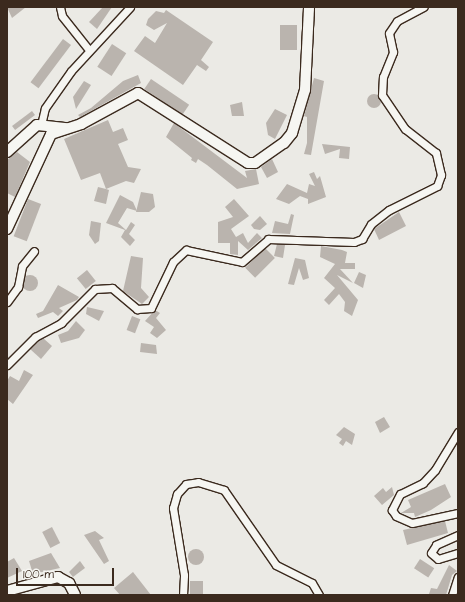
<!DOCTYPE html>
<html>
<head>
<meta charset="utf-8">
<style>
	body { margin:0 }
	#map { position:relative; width:465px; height:602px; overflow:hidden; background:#ebeae5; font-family:"Architects Daughter",sans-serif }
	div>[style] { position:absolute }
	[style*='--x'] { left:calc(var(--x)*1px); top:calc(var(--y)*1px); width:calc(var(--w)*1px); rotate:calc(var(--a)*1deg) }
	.building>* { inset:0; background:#bab4ae; transform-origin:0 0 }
	.round { border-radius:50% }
	.roads { filter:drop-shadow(1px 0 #3b2a1e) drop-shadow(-1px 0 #3b2a1e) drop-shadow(0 1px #3b2a1e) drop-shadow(0 -1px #3b2a1e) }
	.street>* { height:7px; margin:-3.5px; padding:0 3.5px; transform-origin:3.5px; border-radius:3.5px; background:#f6f6f2 }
	.secondary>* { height:10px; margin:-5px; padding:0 5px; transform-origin:5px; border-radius:5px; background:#f6f6f2 }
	span { translate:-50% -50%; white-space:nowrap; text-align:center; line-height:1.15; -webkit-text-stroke:4px #f6f6f2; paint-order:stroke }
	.frame { position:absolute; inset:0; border:8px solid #3b2a1e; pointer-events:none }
	.scale { position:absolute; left:16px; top:568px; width:98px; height:18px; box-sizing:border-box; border:2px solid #3b2a1e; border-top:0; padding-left:5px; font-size:12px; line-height:14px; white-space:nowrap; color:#3b2a1e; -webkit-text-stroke:3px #f6f6f2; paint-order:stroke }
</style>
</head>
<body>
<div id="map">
	<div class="building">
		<i style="clip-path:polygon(7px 7px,26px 7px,12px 18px)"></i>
		<i style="clip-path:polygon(103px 7px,112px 7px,97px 29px,89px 22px)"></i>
		<i style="clip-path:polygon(166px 10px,213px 42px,201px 60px,209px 67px,206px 71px,197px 65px,183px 85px,134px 51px,145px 36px,155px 43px,167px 23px,154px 30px,146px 25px,148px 19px,156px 11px,164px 13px)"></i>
		<i style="left:280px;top:25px;width:17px;height:25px"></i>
		<i style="left:63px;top:39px;width:10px;height:54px;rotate:37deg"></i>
		<i style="left:112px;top:44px;width:17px;height:27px;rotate:33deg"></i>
		<i style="clip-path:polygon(138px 75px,141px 83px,80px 117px,78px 115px,91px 108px,123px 81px)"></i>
		<i style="clip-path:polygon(314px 78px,324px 81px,311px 155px,304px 154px,307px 143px,307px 117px,304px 116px)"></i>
		<i style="left:151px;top:79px;width:46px;height:12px;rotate:34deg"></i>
		<i style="clip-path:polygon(84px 81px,91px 85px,76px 109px,73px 97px)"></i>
		<i class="round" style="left:367px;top:94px;width:14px;height:14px"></i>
		<i style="clip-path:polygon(242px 102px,244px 116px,232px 116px,230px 105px)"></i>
		<i style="clip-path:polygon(275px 109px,287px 115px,275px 139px,268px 135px,266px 123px)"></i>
		<i style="left:32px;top:111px;width:5px;height:25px;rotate:53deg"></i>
		<i style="clip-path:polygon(108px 120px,113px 132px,123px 128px,128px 140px,118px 144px,128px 167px,141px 169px,134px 183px,126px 181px,106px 189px,109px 190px,106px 204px,94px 201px,98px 187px,106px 189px,100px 173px,81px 180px,64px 139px)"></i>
		<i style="clip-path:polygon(174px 123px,247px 178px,245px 171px,256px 169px,259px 184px,237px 189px,207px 165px,198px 159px,196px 163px,191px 160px,192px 158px,166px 137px)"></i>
		<i style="clip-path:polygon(322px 144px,350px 147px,349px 159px,339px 158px,340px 149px,325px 154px)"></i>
		<i style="clip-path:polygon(17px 152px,30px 162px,15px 197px,7px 193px,7px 160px)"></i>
		<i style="clip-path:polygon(272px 159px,278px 172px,267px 178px,261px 167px)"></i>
		<i style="clip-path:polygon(314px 172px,317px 179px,320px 176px,326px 197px,308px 204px,308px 199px,300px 196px,289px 204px,276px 199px,287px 184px,307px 193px,309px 184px,315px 186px,309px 174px)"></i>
		<i style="clip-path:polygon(141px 192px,153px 194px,155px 207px,149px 212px,136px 212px)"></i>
		<i style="clip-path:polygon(120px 195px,133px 202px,137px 211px,127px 208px,118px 223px,126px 230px,131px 222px,135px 225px,129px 234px,135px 240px,130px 246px,121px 237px,125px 230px,106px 223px)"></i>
		<i style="left:28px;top:199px;width:14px;height:40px;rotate:21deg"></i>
		<i style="clip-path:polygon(234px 199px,249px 216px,231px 229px,236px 237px,243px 233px,248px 243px,257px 233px,262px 238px,248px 250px,238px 241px,238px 255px,230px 254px,230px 243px,218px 243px,218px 222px,233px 217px,225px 207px)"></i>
		<i style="clip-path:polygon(399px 212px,406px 226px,379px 240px,374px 229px)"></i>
		<i style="clip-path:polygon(291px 214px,294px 215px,290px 234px,272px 233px,275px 221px,288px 224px)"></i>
		<i style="clip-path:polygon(260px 216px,267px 224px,260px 230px,254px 229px,251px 225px)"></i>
		<i style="clip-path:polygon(91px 221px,101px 223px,99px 241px,95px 244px,89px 235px)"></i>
		<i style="clip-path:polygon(277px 244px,285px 245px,283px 258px,274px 256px)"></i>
		<i style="clip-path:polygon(321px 246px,342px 250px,347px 252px,345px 263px,355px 263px,355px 269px,340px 269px,353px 283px,337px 275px,358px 300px,352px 316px,344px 311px,345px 302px,339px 294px,329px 305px,324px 300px,335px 288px,324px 278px,335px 264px,320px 257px)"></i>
		<i style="left:265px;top:248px;width:14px;height:28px;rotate:45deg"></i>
		<i style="clip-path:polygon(131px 256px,143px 258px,141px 288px,149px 297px,142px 304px,123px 291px)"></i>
		<i style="clip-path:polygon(295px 258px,305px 260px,309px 278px,303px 280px,299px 268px,294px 285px,288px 284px)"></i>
		<i style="left:87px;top:270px;width:14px;height:13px;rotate:51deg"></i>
		<i style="clip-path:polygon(359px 272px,366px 275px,363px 288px,354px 283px)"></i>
		<i class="round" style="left:22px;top:275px;width:16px;height:16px"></i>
		<i style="clip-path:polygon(58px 285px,79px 297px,77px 300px,59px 308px,63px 311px,58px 316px,53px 312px,38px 318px,36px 314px,43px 311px)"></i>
		<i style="clip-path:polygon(87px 307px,104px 311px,99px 321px,86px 314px)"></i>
		<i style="clip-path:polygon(155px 310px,160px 313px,156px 318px,166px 330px,157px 338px,150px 333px,154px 327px,145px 321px)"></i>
		<i style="left:132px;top:316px;width:9px;height:15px;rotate:21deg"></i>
		<i style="clip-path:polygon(76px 321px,85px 330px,79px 338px,61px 343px,58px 335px,68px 331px)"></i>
		<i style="clip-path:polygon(43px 338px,52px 346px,41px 359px,30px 349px)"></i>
		<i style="clip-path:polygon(141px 343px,156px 345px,157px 354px,140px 352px)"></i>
		<i style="clip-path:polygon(24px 370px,33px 375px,13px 404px,7px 399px,7px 381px,10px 376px,19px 381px)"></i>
		<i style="clip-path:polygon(384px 417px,390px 427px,380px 433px,375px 422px)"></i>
		<i style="clip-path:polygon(344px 427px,355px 434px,352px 445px,346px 441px,343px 446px,339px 443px,342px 439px,336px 435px)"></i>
		<i style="clip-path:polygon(445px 484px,451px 497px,431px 510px,415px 517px,414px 513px,401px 513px,411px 507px,408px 500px)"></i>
		<i style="clip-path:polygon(392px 487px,394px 495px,382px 505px,374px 496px,383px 488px,386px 492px)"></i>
		<i style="clip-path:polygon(445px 521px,448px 533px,407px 545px,403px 530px)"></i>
		<i style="left:52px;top:527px;width:18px;height:11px;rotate:63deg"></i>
		<i style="clip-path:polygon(95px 531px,104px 538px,99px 540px,109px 561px,104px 564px,84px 535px)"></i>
		<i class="round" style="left:188px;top:549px;width:16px;height:16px"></i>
		<i style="clip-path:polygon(51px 553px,60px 568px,33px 574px,29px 561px)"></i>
		<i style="clip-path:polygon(14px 558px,22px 571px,7px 578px,7px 562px)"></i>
		<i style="left:420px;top:559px;width:17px;height:11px;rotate:33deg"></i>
		<i style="clip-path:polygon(80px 561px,85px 568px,73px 577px,69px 572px)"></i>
		<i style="clip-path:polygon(449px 565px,457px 571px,452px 575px,446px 595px,429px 594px,431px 588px,437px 589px)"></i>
		<i style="clip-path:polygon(133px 572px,151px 595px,120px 595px,114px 588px)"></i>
		<i style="left:190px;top:581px;width:13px;height:14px"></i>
	</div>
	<div class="roads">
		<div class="street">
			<i style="--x:60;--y:7;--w:9;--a:77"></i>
			<i style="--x:62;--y:16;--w:43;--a:51.5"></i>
			<i style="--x:41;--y:125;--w:17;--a:-77"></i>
			<i style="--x:45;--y:108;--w:45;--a:-54.9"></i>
			<i style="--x:71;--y:71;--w:87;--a:-47.3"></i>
			<i style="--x:7;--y:302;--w:19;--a:-54"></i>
			<i style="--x:18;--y:287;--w:21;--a:-79"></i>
			<i style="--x:22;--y:266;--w:19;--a:-51"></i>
			<i style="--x:7;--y:365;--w:40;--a:-45"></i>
			<i style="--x:35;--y:337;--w:30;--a:-28"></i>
			<i style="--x:61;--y:323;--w:48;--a:-45"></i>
			<i style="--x:95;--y:289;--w:17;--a:-3"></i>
			<i style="--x:112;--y:288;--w:33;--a:40"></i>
			<i style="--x:137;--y:309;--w:14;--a:-4"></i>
			<i style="--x:151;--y:308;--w:51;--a:-64.4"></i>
			<i style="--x:173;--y:262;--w:18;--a:-43"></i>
			<i style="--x:186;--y:250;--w:57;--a:12.1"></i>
			<i style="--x:242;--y:262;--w:35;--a:-41"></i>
			<i style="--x:268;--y:239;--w:86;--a:2"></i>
			<i style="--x:354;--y:242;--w:9;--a:-21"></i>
			<i style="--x:362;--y:239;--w:17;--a:-59"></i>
			<i style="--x:371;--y:224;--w:23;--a:-38"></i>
			<i style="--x:389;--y:210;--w:54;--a:-26.6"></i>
			<i style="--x:437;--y:186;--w:12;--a:-70"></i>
			<i style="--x:441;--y:175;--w:23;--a:-103"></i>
			<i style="--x:436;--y:153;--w:39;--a:-142"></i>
			<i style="--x:405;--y:129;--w:41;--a:-124.1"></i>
			<i style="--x:382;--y:95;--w:18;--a:-87"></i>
			<i style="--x:383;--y:77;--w:27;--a:-68"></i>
			<i style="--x:393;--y:52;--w:19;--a:-102"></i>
			<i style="--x:389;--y:33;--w:14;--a:-56"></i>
			<i style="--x:397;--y:21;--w:30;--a:-28"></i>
			<i style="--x:458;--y:432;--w:44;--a:121.2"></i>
			<i style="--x:435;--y:470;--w:18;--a:133"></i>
			<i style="--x:423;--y:483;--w:25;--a:154"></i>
			<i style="--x:400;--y:494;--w:18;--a:117"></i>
			<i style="--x:392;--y:510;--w:7;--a:56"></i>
			<i style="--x:396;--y:516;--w:17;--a:24"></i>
			<i style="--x:412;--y:523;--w:47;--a:-12.3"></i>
			<i style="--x:458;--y:535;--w:24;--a:156"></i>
			<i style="--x:436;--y:545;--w:9;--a:122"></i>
			<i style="--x:431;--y:553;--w:9;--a:41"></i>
			<i style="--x:438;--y:559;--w:21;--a:-17"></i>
			<i style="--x:183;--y:595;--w:20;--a:-87"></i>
			<i style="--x:184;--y:575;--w:68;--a:-99.3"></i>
			<i style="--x:173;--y:508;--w:15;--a:-74"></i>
			<i style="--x:177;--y:494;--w:13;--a:-48"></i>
			<i style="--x:186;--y:484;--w:12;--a:-9"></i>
			<i style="--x:198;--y:482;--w:27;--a:17"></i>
			<i style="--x:224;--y:490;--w:91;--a:55.3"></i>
			<i style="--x:276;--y:565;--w:40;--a:26.6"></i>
			<i style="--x:312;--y:583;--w:14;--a:60"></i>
			<i style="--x:452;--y:595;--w:19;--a:-72"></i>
		</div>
		<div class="secondary">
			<i style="--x:7;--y:152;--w:40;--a:-42"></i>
			<i style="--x:37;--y:125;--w:30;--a:6"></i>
			<i style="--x:7;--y:229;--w:105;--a:-65.1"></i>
			<i style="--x:51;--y:134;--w:32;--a:-18"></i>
			<i style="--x:81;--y:124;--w:65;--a:-28.5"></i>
			<i style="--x:138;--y:93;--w:130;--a:32.5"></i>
			<i style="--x:248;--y:163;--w:7;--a:0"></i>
			<i style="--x:255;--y:163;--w:35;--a:-35"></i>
			<i style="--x:284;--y:143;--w:13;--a:-51"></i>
			<i style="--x:292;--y:133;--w:45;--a:-73.2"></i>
			<i style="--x:305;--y:90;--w:83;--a:-87.2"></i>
			<i style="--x:7;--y:591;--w:53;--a:-15.4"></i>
			<i style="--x:58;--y:577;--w:13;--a:29"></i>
			<i style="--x:69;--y:583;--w:13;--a:63"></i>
		</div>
	</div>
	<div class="frame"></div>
	<div class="scale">100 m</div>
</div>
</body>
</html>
